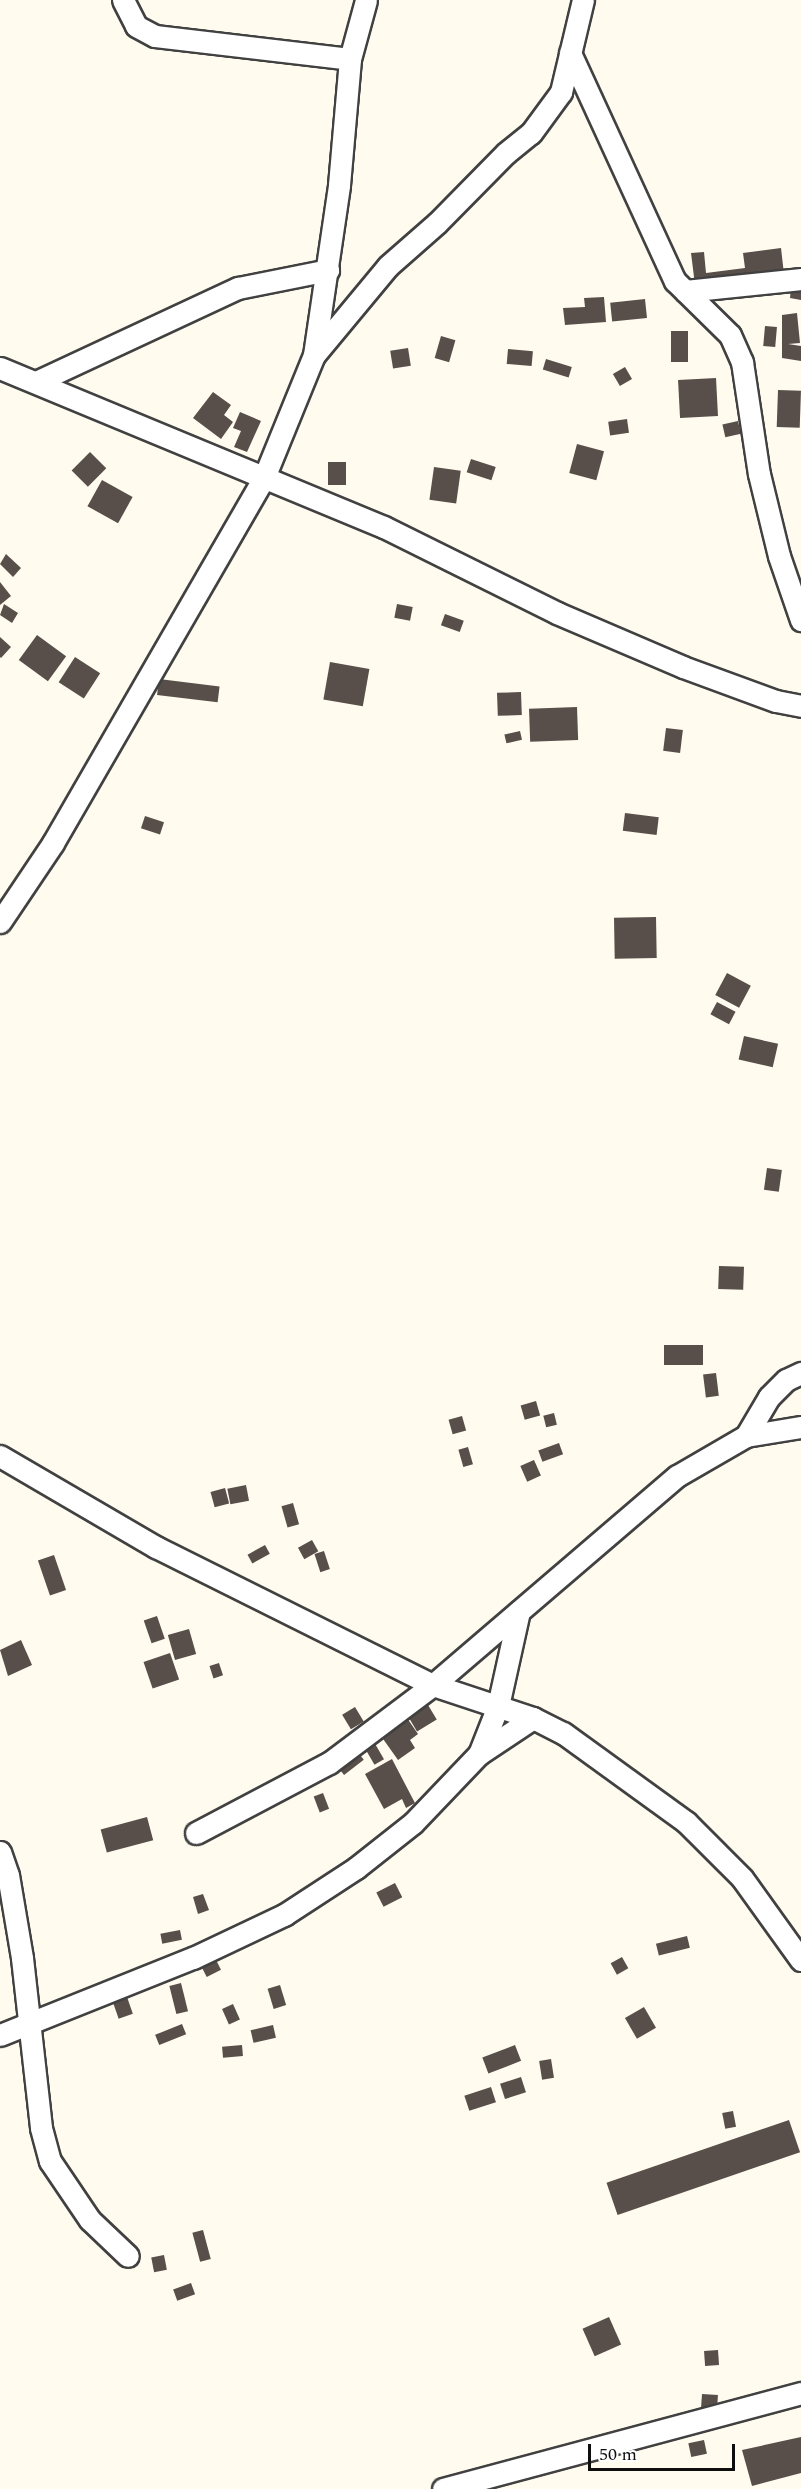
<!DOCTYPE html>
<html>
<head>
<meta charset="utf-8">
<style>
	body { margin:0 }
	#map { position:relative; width:801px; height:2489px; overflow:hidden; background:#fffbef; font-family:Spectral,serif }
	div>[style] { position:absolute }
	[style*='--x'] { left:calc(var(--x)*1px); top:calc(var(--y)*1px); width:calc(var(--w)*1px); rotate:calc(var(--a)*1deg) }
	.building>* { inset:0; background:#584e4a; transform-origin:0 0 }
	.roads { filter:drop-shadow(2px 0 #414141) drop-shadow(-2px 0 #414141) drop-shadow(0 2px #414141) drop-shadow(0 -2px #414141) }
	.street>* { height:21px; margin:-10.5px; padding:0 10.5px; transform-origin:10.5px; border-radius:10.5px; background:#fff }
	span { translate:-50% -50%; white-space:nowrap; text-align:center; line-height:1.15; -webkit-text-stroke:6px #fff; paint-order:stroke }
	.scale { position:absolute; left:588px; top:2444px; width:147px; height:27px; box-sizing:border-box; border:3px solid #0e0e0e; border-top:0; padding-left:8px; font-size:18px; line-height:21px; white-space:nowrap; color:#0e0e0e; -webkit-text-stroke:4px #fff; paint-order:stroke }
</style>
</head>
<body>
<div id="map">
	<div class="building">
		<i style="clip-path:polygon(781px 248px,784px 274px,695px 285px,691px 253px,704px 252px,706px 273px,745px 268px,743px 253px)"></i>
		<i style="clip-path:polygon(791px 288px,801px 289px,801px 300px,790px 298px)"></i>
		<i style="clip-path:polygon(604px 297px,606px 322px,565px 325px,563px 308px,585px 307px,584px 298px)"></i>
		<i style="left:645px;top:299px;width:19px;height:35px;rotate:84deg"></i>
		<i style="clip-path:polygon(797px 313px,800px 343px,788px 344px,801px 346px,801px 361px,782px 358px,782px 315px)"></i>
		<i style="left:765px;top:326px;width:12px;height:20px;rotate:5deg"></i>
		<i style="left:671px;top:331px;width:17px;height:31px"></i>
		<i style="left:441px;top:336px;width:15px;height:23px;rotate:16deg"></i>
		<i style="left:408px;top:348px;width:18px;height:18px;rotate:81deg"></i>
		<i style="left:508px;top:349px;width:25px;height:15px;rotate:5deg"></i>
		<i style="left:546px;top:359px;width:27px;height:11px;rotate:17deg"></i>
		<i style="left:625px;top:367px;width:14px;height:14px;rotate:60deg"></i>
		<i style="left:716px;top:378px;width:38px;height:38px;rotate:87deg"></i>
		<i style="left:778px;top:390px;width:23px;height:37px;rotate:2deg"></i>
		<i style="clip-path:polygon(213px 392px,231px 405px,224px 415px,233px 422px,221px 439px,193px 418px)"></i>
		<i style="clip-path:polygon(240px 412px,261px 421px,247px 452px,234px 447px,241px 431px,233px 428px)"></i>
		<i style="left:627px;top:419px;width:14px;height:19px;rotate:82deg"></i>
		<i style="left:738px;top:421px;width:13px;height:16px;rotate:77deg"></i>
		<i style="left:577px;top:444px;width:28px;height:30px;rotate:15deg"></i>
		<i style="left:90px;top:452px;width:23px;height:26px;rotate:45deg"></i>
		<i style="left:471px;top:459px;width:26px;height:14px;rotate:18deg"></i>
		<i style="left:328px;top:462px;width:18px;height:23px"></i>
		<i style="left:434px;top:467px;width:27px;height:33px;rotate:8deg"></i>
		<i style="left:102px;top:480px;width:35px;height:30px;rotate:29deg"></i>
		<i style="clip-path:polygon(6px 554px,21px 568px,13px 577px,0 564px)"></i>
		<i style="clip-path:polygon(0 582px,11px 596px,0 605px)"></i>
		<i style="clip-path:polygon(4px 604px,18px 613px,12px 623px,0 615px)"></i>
		<i style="left:397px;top:604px;width:16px;height:14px;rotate:11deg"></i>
		<i style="left:445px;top:614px;width:20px;height:12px;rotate:20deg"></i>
		<i style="left:37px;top:635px;width:36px;height:31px;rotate:36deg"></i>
		<i style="clip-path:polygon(0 637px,11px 647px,1px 658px,0 657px)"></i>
		<i style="left:75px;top:657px;width:30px;height:30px;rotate:33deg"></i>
		<i style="left:330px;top:662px;width:40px;height:38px;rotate:10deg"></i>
		<i style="left:159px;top:679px;width:61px;height:16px;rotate:7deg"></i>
		<i style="left:521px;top:692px;width:23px;height:24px;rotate:88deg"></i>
		<i style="left:577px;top:707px;width:33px;height:48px;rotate:88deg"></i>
		<i style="left:666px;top:728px;width:17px;height:23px;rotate:7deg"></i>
		<i style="left:520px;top:731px;width:9px;height:16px;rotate:77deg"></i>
		<i style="left:625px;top:813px;width:34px;height:18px;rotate:7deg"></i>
		<i style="left:145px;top:816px;width:20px;height:13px;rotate:18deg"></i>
		<i style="left:656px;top:917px;width:41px;height:42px;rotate:89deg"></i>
		<i style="left:727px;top:973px;width:27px;height:25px;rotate:28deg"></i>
		<i style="left:717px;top:1002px;width:21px;height:14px;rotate:28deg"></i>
		<i style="left:744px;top:1036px;width:35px;height:24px;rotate:13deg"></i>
		<i style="left:767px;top:1168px;width:15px;height:22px;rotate:8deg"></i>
		<i style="left:719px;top:1266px;width:25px;height:23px;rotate:2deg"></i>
		<i style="left:664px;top:1345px;width:39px;height:20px"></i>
		<i style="left:716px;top:1373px;width:23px;height:13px;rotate:83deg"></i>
		<i style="left:536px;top:1401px;width:15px;height:16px;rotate:74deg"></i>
		<i style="left:554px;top:1413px;width:12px;height:11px;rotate:76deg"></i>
		<i style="left:462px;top:1416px;width:15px;height:14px;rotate:74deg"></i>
		<i style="left:559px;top:1443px;width:12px;height:22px;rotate:70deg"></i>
		<i style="left:468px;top:1447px;width:18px;height:10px;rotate:74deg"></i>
		<i style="left:534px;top:1460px;width:17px;height:15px;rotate:66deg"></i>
		<i style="left:246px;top:1485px;width:16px;height:19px;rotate:79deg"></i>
		<i style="left:225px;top:1488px;width:16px;height:15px;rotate:75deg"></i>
		<i style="left:293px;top:1503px;width:22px;height:12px;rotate:74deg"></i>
		<i style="left:312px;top:1540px;width:13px;height:16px;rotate:61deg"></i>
		<i style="left:265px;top:1545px;width:10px;height:20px;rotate:61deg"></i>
		<i style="left:324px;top:1551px;width:19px;height:10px;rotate:72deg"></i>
		<i style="left:54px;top:1555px;width:37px;height:17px;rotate:71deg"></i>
		<i style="left:157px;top:1616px;width:24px;height:14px;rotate:71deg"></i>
		<i style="left:189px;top:1629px;width:26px;height:22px;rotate:74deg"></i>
		<i style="clip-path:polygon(21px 1640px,32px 1665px,8px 1676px,0 1650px)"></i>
		<i style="left:170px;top:1653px;width:28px;height:28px;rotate:71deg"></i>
		<i style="left:219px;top:1663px;width:13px;height:10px;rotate:72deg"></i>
		<i style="left:428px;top:1705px;width:17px;height:23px;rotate:59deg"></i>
		<i style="left:355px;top:1707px;width:17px;height:15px;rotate:59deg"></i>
		<i style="clip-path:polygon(407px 1718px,418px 1734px,410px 1740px,415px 1748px,398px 1760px,381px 1736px)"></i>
		<i style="left:374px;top:1742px;width:20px;height:11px;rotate:60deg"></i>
		<i style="left:357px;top:1751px;width:11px;height:25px;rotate:52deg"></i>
		<i style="clip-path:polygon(392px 1759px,415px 1803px,406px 1808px,402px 1799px,384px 1809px,365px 1774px)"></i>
		<i style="left:323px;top:1793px;width:17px;height:10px;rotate:69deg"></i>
		<i style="left:147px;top:1817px;width:24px;height:48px;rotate:75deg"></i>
		<i style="left:395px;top:1883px;width:16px;height:21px;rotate:63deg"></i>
		<i style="clip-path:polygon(203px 1894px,209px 1910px,198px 1914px,193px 1897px)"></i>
		<i style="left:180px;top:1930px;width:10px;height:20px;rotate:79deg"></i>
		<i style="left:687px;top:1936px;width:12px;height:32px;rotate:76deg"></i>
		<i style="left:622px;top:1957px;width:13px;height:13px;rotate:61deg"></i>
		<i style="left:216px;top:1960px;width:11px;height:16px;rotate:63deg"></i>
		<i style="left:181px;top:1983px;width:29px;height:12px;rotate:76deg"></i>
		<i style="left:280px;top:1985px;width:21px;height:13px;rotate:73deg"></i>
		<i style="left:126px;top:1994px;width:21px;height:15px;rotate:71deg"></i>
		<i style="left:233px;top:2004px;width:17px;height:12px;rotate:66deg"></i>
		<i style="left:644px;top:2007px;width:24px;height:22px;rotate:60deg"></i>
		<i style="left:182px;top:2024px;width:11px;height:29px;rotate:68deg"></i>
		<i style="left:273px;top:2025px;width:13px;height:23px;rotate:77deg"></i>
		<i style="left:242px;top:2045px;width:11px;height:20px;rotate:85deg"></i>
		<i style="left:515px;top:2045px;width:17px;height:35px;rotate:69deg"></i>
		<i style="left:551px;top:2059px;width:19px;height:12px;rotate:81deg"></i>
		<i style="left:521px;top:2077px;width:16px;height:22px;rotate:72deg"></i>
		<i style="left:491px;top:2087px;width:16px;height:28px;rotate:72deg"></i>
		<i style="left:733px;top:2111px;width:16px;height:11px;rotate:79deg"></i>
		<i style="left:789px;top:2120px;width:34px;height:193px;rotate:71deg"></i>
		<i style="left:203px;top:2230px;width:30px;height:11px;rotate:75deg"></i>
		<i style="left:164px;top:2255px;width:15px;height:13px;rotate:79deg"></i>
		<i style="left:191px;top:2283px;width:12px;height:19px;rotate:70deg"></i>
		<i style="left:609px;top:2317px;width:30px;height:29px;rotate:66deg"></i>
		<i style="left:718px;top:2350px;width:15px;height:14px;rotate:86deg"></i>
		<i style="left:702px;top:2394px;width:16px;height:20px;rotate:4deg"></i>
		<i style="clip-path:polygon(801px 2437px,801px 2473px,752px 2486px,742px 2450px)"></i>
		<i style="left:704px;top:2440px;width:14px;height:16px;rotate:78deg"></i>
	</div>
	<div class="roads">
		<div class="street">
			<i style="--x:123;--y:0;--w:29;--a:63"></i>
			<i style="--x:136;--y:26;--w:21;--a:28"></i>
			<i style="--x:155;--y:36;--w:196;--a:6.7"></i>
			<i style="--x:570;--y:53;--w:251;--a:65.3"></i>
			<i style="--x:675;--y:281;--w:77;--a:44.5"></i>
			<i style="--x:730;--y:335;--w:30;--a:66"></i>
			<i style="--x:742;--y:362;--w:113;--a:81.4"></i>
			<i style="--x:759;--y:474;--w:84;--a:76.3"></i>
			<i style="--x:779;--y:556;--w:68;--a:71"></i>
			<i style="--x:685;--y:291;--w:117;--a:-5.9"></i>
			<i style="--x:315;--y:354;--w:114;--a:-50.3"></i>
			<i style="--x:388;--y:266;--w:65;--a:-41.3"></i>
			<i style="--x:437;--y:223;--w:98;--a:-45.4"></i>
			<i style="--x:506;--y:153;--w:32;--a:-39"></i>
			<i style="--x:531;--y:133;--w:51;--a:-53.8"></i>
			<i style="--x:561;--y:92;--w:95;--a:-76.6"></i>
			<i style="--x:0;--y:368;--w:416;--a:22.5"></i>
			<i style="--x:384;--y:527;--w:193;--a:26.4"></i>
			<i style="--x:557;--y:613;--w:137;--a:23.2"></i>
			<i style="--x:683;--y:667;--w:99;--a:20.1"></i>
			<i style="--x:776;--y:701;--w:25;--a:11"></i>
			<i style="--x:36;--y:382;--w:223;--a:-25"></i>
			<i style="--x:238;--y:288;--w:92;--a:-11.3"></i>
			<i style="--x:0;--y:922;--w:95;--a:-56.1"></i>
			<i style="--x:53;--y:843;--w:419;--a:-60"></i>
			<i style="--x:263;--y:480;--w:135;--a:-67.8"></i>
			<i style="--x:314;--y:355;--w:172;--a:-81.6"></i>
			<i style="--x:339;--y:185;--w:126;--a:-85"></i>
			<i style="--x:350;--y:59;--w:61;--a:-74.8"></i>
			<i style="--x:746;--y:1436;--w:45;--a:-59.5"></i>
			<i style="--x:769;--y:1397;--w:24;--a:-45"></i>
			<i style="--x:786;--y:1380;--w:17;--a:-25"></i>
			<i style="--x:0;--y:1456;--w:181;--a:30.3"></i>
			<i style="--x:156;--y:1547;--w:309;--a:26.5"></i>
			<i style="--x:433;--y:1685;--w:105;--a:18.3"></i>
			<i style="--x:533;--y:1718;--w:34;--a:27"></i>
			<i style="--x:563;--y:1733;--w:152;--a:35.9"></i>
			<i style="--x:686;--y:1822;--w:79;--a:45"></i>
			<i style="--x:742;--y:1878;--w:101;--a:54.3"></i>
			<i style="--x:479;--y:1754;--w:52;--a:-68.4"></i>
			<i style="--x:498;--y:1706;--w:97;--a:-77.5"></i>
			<i style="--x:196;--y:1833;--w:150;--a:-27.8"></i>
			<i style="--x:329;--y:1763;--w:130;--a:-36.9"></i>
			<i style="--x:433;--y:1685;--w:321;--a:-40.6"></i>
			<i style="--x:677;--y:1476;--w:80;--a:-30.1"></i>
			<i style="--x:746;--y:1436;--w:56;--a:-9.3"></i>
			<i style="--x:0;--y:1852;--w:24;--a:71"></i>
			<i style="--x:8;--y:1875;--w:84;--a:80.4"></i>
			<i style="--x:22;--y:1958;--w:171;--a:83.6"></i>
			<i style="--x:41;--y:2128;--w:34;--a:75"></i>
			<i style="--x:50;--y:2161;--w:71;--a:55.9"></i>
			<i style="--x:90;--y:2220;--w:52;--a:43.5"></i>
			<i style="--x:0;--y:2035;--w:208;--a:-21.8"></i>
			<i style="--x:193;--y:1958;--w:101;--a:-25.3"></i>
			<i style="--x:284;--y:1915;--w:86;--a:-33.1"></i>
			<i style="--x:356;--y:1868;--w:73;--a:-38.3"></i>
			<i style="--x:413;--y:1823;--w:95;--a:-46.3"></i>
			<i style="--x:479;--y:1754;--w:65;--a:-33.7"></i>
			<i style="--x:443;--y:2489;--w:371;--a:-15"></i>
		</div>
	</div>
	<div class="scale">50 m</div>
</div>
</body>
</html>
